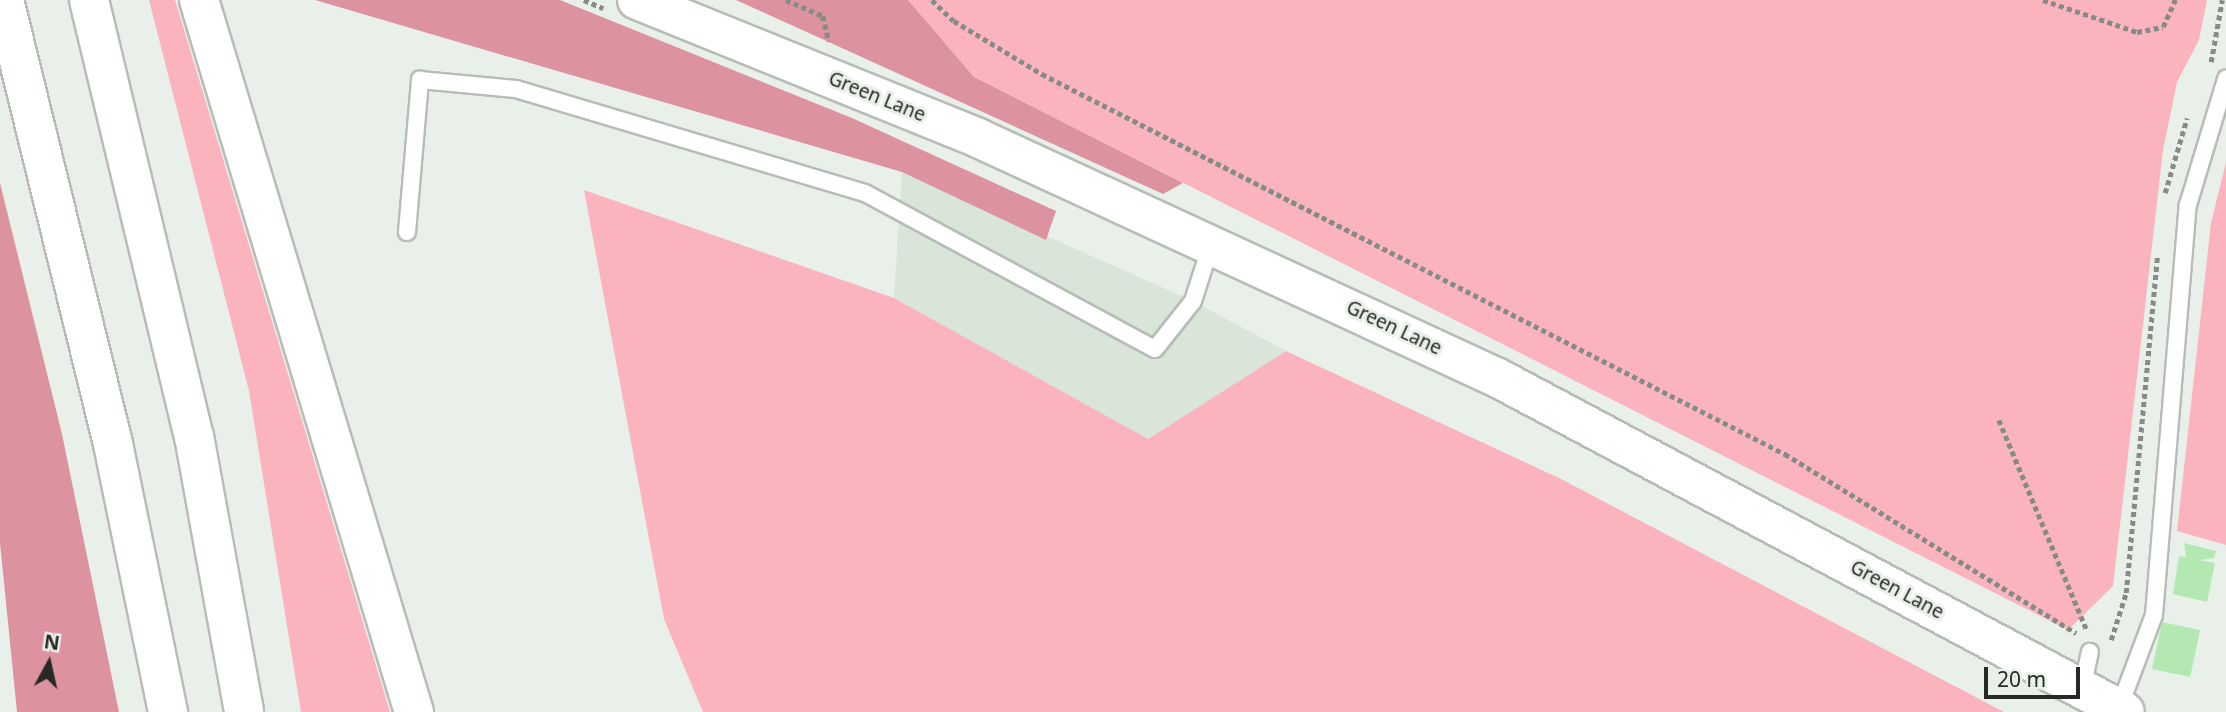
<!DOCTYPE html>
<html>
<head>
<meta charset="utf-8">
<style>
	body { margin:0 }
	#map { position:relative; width:2226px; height:712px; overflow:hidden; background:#e9f0e9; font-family:"Noto Sans",sans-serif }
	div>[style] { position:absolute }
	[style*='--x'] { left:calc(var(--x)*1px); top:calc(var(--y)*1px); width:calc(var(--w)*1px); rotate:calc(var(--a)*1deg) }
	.built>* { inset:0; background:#d9e5d8 }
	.green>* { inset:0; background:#fbb3be }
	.forest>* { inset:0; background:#dd939f }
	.building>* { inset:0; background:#b4e8b3; transform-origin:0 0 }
	.path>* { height:4.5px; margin-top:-2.25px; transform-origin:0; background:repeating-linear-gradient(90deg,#868b86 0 5px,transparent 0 8.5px) }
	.roads { filter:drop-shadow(2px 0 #b7bdb6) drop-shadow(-2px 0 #b7bdb6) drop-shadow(0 2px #b7bdb6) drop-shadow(0 -2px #b7bdb6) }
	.service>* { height:16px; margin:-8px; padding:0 8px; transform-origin:8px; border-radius:8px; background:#fff }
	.tertiary>* { height:38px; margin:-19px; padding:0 19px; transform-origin:19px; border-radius:19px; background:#fff }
	.motorway>* { height:38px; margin:-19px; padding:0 19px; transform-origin:19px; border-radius:19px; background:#fff }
	span { translate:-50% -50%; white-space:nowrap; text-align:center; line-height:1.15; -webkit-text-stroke:6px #e9f0e9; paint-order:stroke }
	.street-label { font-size:19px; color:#262926 }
	.north { position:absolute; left:14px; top:628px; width:70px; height:70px; -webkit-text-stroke:5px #e9f0e9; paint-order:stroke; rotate:8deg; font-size:19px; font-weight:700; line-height:28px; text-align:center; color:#262926 }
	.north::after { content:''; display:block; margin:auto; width:24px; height:32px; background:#262926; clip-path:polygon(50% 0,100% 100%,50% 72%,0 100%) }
	.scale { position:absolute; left:1984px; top:667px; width:96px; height:32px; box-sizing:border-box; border:4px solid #262926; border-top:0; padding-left:9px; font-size:21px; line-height:24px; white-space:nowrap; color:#262926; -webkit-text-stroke:5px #e9f0e9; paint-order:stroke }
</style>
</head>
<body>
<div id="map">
	<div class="built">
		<i style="clip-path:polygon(902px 172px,1193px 301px,1286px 351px,1148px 439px,894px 298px)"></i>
	</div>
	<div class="green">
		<i style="clip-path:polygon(149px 0,175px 0,390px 712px,301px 712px,249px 391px)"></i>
		<i style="clip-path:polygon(908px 0,2207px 0,2199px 40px,2177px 82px,2163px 150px,2113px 586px,2068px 630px,974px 77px)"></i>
		<i style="clip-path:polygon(2226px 162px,2226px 545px,2177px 531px,2211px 223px)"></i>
		<i style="clip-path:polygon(584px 190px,894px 298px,1148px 439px,1286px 351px,1561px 479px,2004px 712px,703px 712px,664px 619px)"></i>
	</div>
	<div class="forest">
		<i style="clip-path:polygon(315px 0,560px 0,852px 118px,1056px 211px,1046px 240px,902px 172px)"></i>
		<i style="clip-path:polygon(736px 0,908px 0,974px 77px,1183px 183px,1163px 194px)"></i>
		<i style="clip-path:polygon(0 183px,62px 434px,119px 712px,17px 712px,0 543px)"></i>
	</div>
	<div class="building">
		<i style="clip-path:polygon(2184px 543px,2216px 551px,2214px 558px,2200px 560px,2215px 563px,2207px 602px,2173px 594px,2179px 556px,2186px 557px)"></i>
		<i style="left:2162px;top:622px;width:39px;height:48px;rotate:12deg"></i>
	</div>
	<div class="path">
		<i style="--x:584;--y:0;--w:21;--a:23"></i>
		<i style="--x:786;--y:0;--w:40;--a:23.4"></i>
		<i style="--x:823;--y:16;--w:26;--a:77"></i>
		<i style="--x:932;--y:0;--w:30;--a:44"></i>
		<i style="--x:954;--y:21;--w:103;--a:31.1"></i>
		<i style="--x:1042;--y:74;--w:835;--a:27.09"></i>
		<i style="--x:1785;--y:454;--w:342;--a:31.6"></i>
		<i style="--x:2043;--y:0;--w:99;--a:18.8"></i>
		<i style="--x:2137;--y:32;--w:26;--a:-11"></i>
		<i style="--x:2163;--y:27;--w:30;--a:-66"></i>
		<i style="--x:2211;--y:62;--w:63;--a:-79.9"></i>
		<i style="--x:2165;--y:193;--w:78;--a:-73.7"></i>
		<i style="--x:1999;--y:420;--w:228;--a:67.3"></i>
		<i style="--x:2111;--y:640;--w:49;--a:-72.3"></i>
		<i style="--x:2126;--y:593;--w:337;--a:-84.7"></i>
	</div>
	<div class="roads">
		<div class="service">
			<i style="--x:407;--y:232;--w:153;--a:-85.1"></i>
			<i style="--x:420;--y:80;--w:96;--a:5.4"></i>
			<i style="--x:516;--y:89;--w:364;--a:16.6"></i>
			<i style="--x:865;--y:193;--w:329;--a:28.3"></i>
			<i style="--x:1155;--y:349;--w:61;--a:-51.6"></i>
			<i style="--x:1193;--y:301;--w:59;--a:-72.2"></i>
			<i style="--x:2082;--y:689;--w:38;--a:-78"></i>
			<i style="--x:2119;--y:708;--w:99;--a:-69.4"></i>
			<i style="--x:2154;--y:615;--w:411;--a:-85.3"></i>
			<i style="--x:2188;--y:205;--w:132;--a:-73.2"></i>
		</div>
		<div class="tertiary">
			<i style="--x:637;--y:0;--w:368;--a:22"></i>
			<i style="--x:978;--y:138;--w:573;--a:24.78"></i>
			<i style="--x:1498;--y:378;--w:710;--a:28.04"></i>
		</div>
		<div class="motorway">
			<i style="--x:4;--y:0;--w:457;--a:76.2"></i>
			<i style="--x:113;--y:444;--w:274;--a:78.4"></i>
			<i style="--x:89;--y:0;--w:448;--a:76.5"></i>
			<i style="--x:194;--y:436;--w:280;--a:79.7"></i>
			<i style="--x:199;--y:0;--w:744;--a:73.2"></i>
		</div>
	</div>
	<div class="street-label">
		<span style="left:877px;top:97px;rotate:22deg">Green Lane</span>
		<span style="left:1394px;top:328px;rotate:25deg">Green Lane</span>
		<span style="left:1897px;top:590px;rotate:28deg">Green Lane</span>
	</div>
	<div class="north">N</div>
	<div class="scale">20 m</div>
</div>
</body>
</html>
